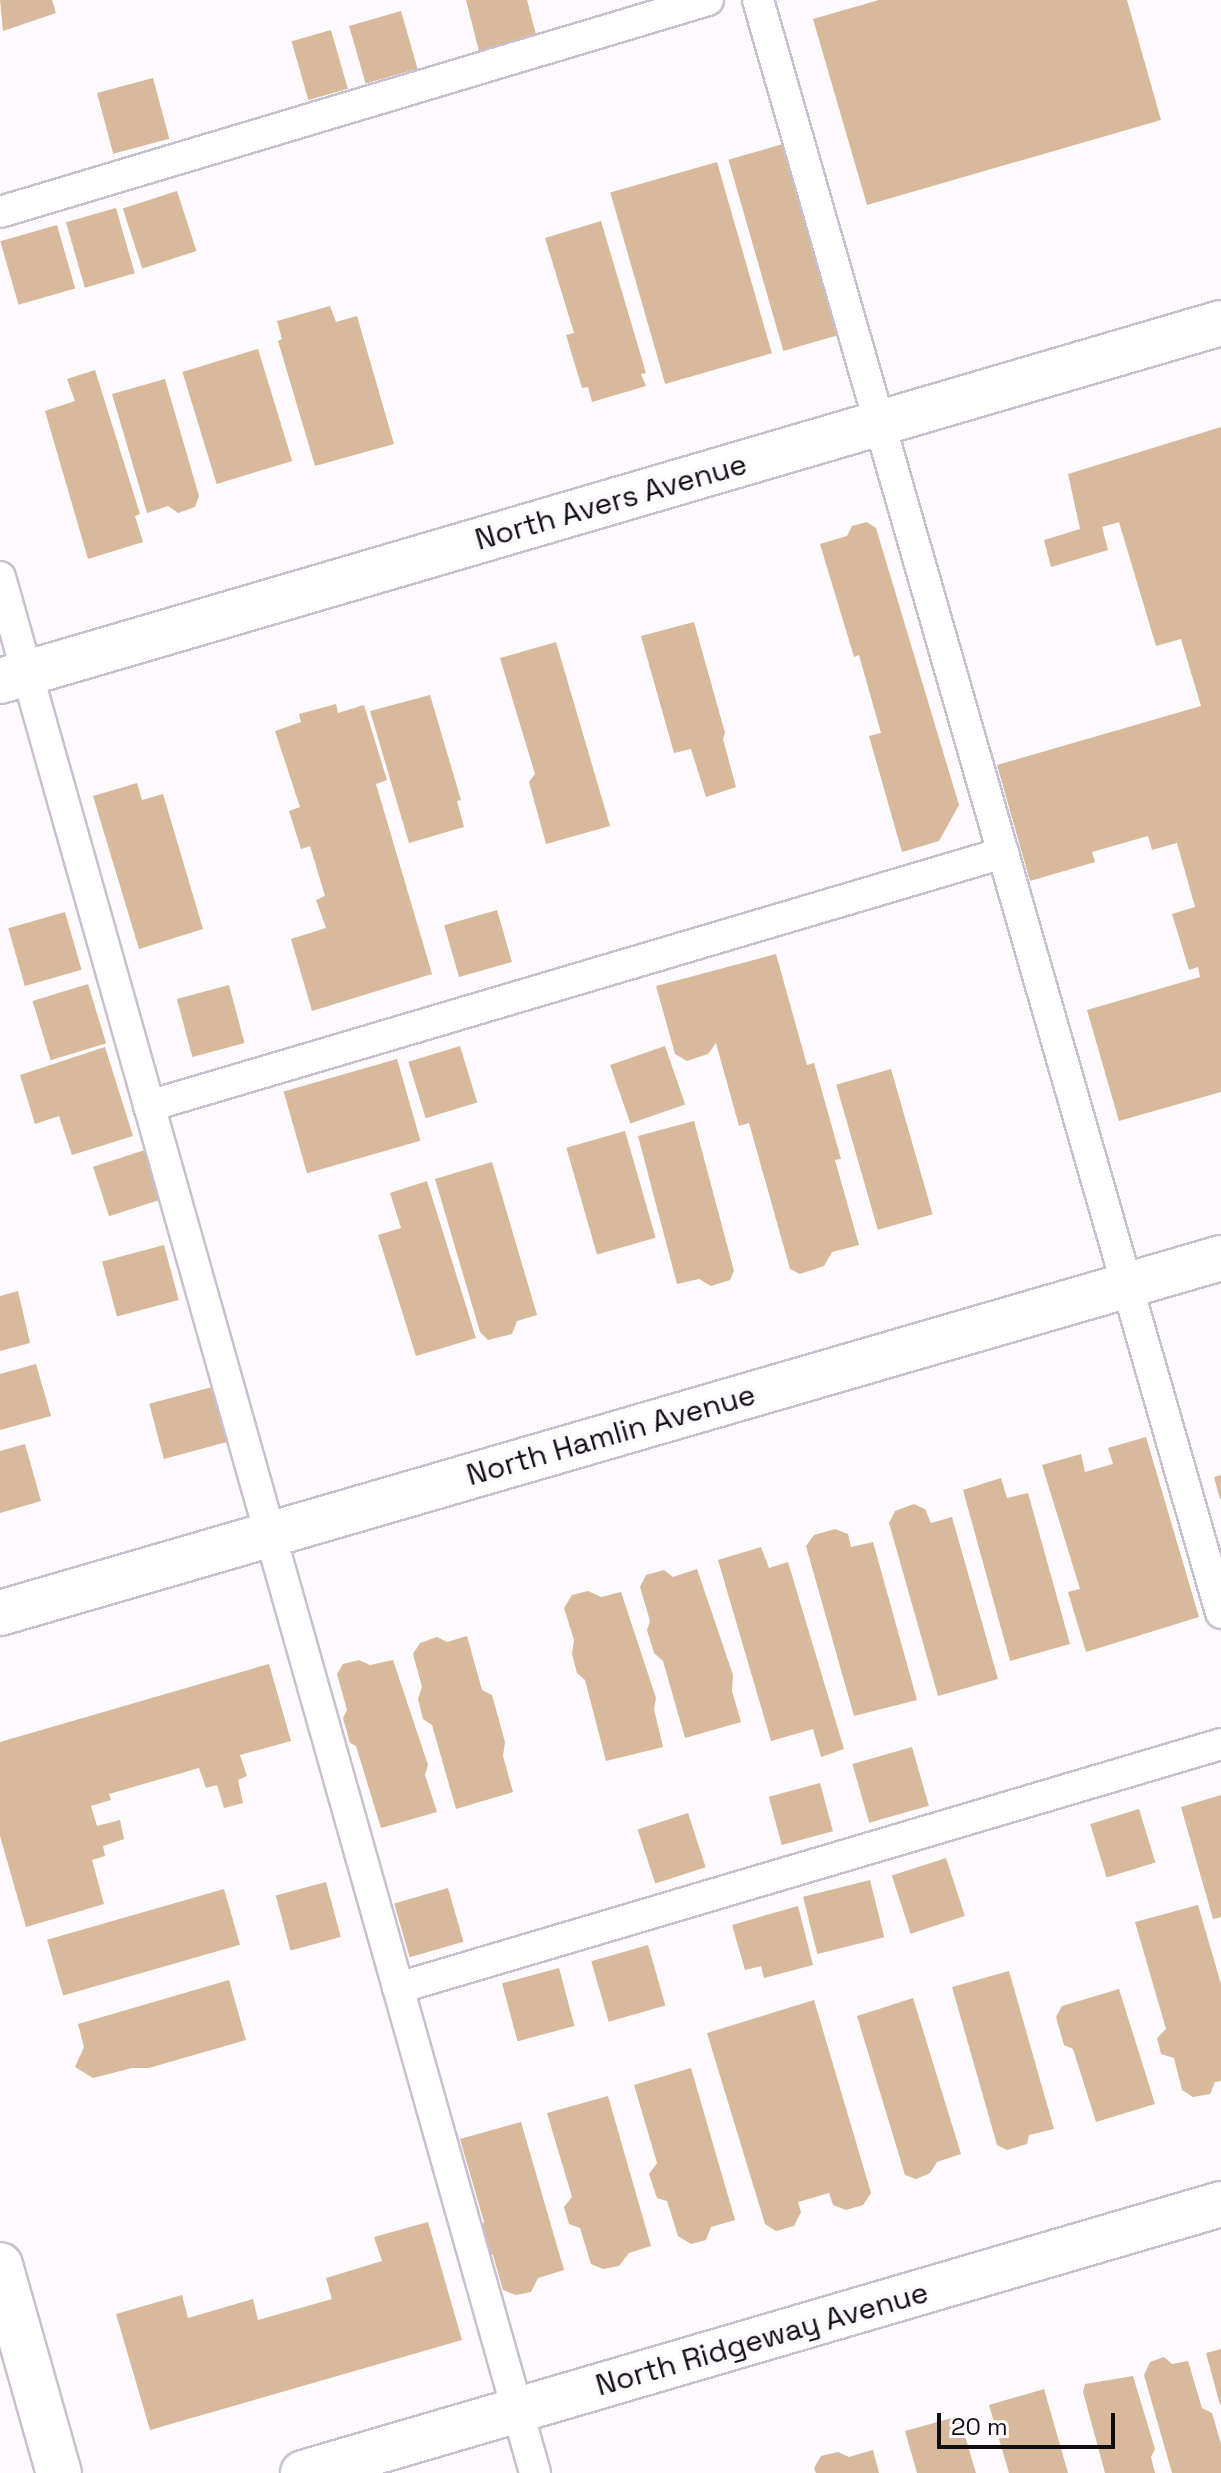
<!DOCTYPE html>
<html>
<head>
<meta charset="utf-8">
<style>
	body { margin:0 }
	#map { position:relative; width:1221px; height:2473px; overflow:hidden; background:#fcfafd; font-family:"Space Grotesk",sans-serif }
	div>[style] { position:absolute }
	[style*='--x'] { left:calc(var(--x)*1px); top:calc(var(--y)*1px); width:calc(var(--w)*1px); rotate:calc(var(--a)*1deg) }
	.building>* { inset:0; background:#d8b99b; transform-origin:0 0 }
	.roads { filter:drop-shadow(2px 0 #c9c0cf) drop-shadow(-2px 0 #c9c0cf) drop-shadow(0 2px #c9c0cf) drop-shadow(0 -2px #c9c0cf) }
	.service>* { height:30px; margin:-15px; padding:0 15px; transform-origin:15px; border-radius:15px; background:#fff }
	.minor>* { height:44px; margin:-22px; padding:0 22px; transform-origin:22px; border-radius:22px; background:#fff }
	.tertiary>* { height:44px; margin:-22px; padding:0 22px; transform-origin:22px; border-radius:22px; background:#fff }
	span { translate:-50% -50%; white-space:nowrap; text-align:center; line-height:1.15; -webkit-text-stroke:8px #fcfafd; paint-order:stroke }
	.street-label { font-size:30px; color:#110e13 }
	.scale { position:absolute; left:937px; top:2413px; width:178px; height:36px; box-sizing:border-box; border:4px solid #110e13; border-top:0; padding-left:10px; font-size:24px; line-height:28px; white-space:nowrap; color:#110e13; -webkit-text-stroke:6px #fcfafd; paint-order:stroke }
</style>
</head>
<body>
<div id="map">
	<div class="building">
		<i style="clip-path:polygon(0 0,52px 0,56px 13px,3px 31px)"></i>
		<i style="clip-path:polygon(466px 0,527px 0,536px 35px,479px 51px)"></i>
		<i style="clip-path:polygon(879px 0,1127px 0,1161px 120px,867px 205px,813px 19px)"></i>
		<i style="left:401px;top:11px;width:60px;height:54px;rotate:74deg"></i>
		<i style="left:331px;top:30px;width:61px;height:41px;rotate:74deg"></i>
		<i style="left:153px;top:78px;width:63px;height:58px;rotate:75deg"></i>
		<i style="left:790px;top:142px;width:199px;height:64px;rotate:74deg"></i>
		<i style="left:717px;top:162px;width:199px;height:111px;rotate:74deg"></i>
		<i style="left:177px;top:191px;width:63px;height:57px;rotate:72deg"></i>
		<i style="left:116px;top:208px;width:68px;height:52px;rotate:74deg"></i>
		<i style="clip-path:polygon(601px 221px,646px 373px,641px 374px,646px 386px,592px 402px,588px 387px,582px 388px,566px 335px,574px 333px,545px 238px)"></i>
		<i style="left:57px;top:225px;width:66px;height:59px;rotate:74deg"></i>
		<i style="clip-path:polygon(330px 306px,336px 322px,357px 316px,394px 444px,315px 466px,278px 341px,282px 339px,277px 321px)"></i>
		<i style="left:258px;top:349px;width:117px;height:79px;rotate:73deg"></i>
		<i style="clip-path:polygon(95px 370px,140px 514px,135px 516px,143px 542px,88px 559px,45px 411px,75px 401px,67px 379px)"></i>
		<i style="clip-path:polygon(165px 379px,199px 496px,195px 507px,178px 513px,168px 506px,147px 513px,112px 394px)"></i>
		<i style="clip-path:polygon(1221px 427px,1221px 1092px,1119px 1121px,1087px 1010px,1200px 977px,1198px 967px,1189px 970px,1172px 914px,1195px 907px,1177px 843px,1152px 850px,1148px 836px,1092px 852px,1095px 862px,1030px 881px,997px 765px,1201px 706px,1181px 639px,1156px 646px,1119px 522px,1102px 527px,1108px 550px,1051px 567px,1044px 540px,1080px 529px,1068px 474px)"></i>
		<i style="clip-path:polygon(867px 522px,876px 528px,959px 805px,939px 841px,902px 852px,869px 736px,881px 733px,859px 655px,854px 657px,820px 544px,847px 536px,852px 526px)"></i>
		<i style="clip-path:polygon(694px 622px,725px 733px,723px 739px,736px 787px,706px 797px,691px 749px,674px 753px,641px 636px)"></i>
		<i style="clip-path:polygon(556px 642px,610px 826px,546px 844px,529px 782px,535px 774px,500px 658px)"></i>
		<i style="clip-path:polygon(430px 695px,461px 800px,457px 801px,464px 827px,409px 843px,370px 711px)"></i>
		<i style="clip-path:polygon(336px 704px,338px 713px,364px 705px,387px 780px,376px 784px,432px 974px,312px 1011px,291px 939px,326px 928px,316px 900px,325px 896px,310px 846px,301px 849px,289px 811px,300px 807px,275px 731px,301px 722px,299px 714px)"></i>
		<i style="clip-path:polygon(137px 783px,142px 800px,163px 794px,203px 929px,139px 949px,93px 796px)"></i>
		<i style="left:497px;top:910px;width:54px;height:55px;rotate:74deg"></i>
		<i style="left:65px;top:912px;width:60px;height:59px;rotate:74deg"></i>
		<i style="clip-path:polygon(776px 954px,807px 1065px,814px 1063px,841px 1159px,835px 1160px,859px 1245px,832px 1252px,824px 1266px,800px 1274px,790px 1269px,749px 1123px,739px 1126px,716px 1043px,708px 1054px,687px 1061px,675px 1054px,656px 986px)"></i>
		<i style="left:88px;top:984px;width:62px;height:58px;rotate:73deg"></i>
		<i style="left:229px;top:985px;width:60px;height:54px;rotate:75deg"></i>
		<i style="left:460px;top:1046px;width:59px;height:54px;rotate:73deg"></i>
		<i style="left:665px;top:1046px;width:62px;height:58px;rotate:71deg"></i>
		<i style="clip-path:polygon(105px 1047px,133px 1136px,72px 1155px,59px 1116px,35px 1124px,20px 1075px)"></i>
		<i style="left:397px;top:1059px;width:85px;height:118px;rotate:74deg"></i>
		<i style="left:891px;top:1069px;width:151px;height:57px;rotate:74deg"></i>
		<i style="clip-path:polygon(694px 1121px,734px 1271px,730px 1280px,711px 1286px,699px 1279px,677px 1284px,638px 1136px)"></i>
		<i style="left:625px;top:1131px;width:111px;height:61px;rotate:74deg"></i>
		<i style="left:151px;top:1148px;width:52px;height:61px;rotate:72deg"></i>
		<i style="clip-path:polygon(492px 1162px,537px 1315px,517px 1321px,512px 1334px,488px 1340px,480px 1332px,435px 1179px)"></i>
		<i style="clip-path:polygon(427px 1181px,476px 1338px,416px 1356px,378px 1235px,401px 1228px,390px 1193px)"></i>
		<i style="left:164px;top:1245px;width:57px;height:64px;rotate:75deg"></i>
		<i style="clip-path:polygon(18px 1291px,30px 1343px,0 1351px,0 1296px)"></i>
		<i style="clip-path:polygon(36px 1364px,51px 1416px,0 1430px,0 1374px)"></i>
		<i style="left:212px;top:1387px;width:57px;height:65px;rotate:75deg"></i>
		<i style="clip-path:polygon(1146px 1437px,1199px 1617px,1086px 1652px,1068px 1592px,1080px 1589px,1042px 1465px,1081px 1454px,1085px 1472px,1113px 1464px,1108px 1448px)"></i>
		<i style="clip-path:polygon(25px 1444px,41px 1501px,0 1513px,0 1451px)"></i>
		<i style="clip-path:polygon(1221px 1475px,1221px 1499px,1220px 1499px,1214px 1477px)"></i>
		<i style="clip-path:polygon(1001px 1478px,1007px 1498px,1028px 1493px,1070px 1644px,1010px 1661px,963px 1490px)"></i>
		<i style="clip-path:polygon(914px 1504px,925px 1509px,931px 1523px,952px 1517px,998px 1679px,938px 1696px,889px 1523px,895px 1511px)"></i>
		<i style="clip-path:polygon(835px 1529px,848px 1534px,851px 1547px,873px 1542px,917px 1700px,854px 1716px,806px 1546px,814px 1535px)"></i>
		<i style="clip-path:polygon(761px 1547px,769px 1568px,788px 1562px,844px 1749px,821px 1757px,813px 1729px,771px 1741px,718px 1560px)"></i>
		<i style="clip-path:polygon(697px 1569px,733px 1675px,732px 1691px,741px 1722px,685px 1738px,663px 1661px,654px 1653px,647px 1630px,650px 1621px,640px 1587px,646px 1575px,664px 1570px,673px 1577px)"></i>
		<i style="clip-path:polygon(588px 1591px,601px 1597px,621px 1592px,656px 1698px,654px 1709px,663px 1747px,606px 1761px,585px 1680px,577px 1673px,572px 1654px,574px 1640px,564px 1608px,572px 1595px)"></i>
		<i style="clip-path:polygon(467px 1636px,482px 1690px,492px 1695px,505px 1742px,503px 1756px,513px 1792px,456px 1809px,432px 1725px,423px 1719px,418px 1699px,422px 1687px,413px 1654px,420px 1643px,437px 1637px,447px 1642px)"></i>
		<i style="clip-path:polygon(359px 1660px,370px 1665px,393px 1660px,428px 1765px,425px 1775px,437px 1812px,381px 1828px,356px 1746px,350px 1743px,343px 1718px,347px 1710px,337px 1674px,343px 1664px)"></i>
		<i style="clip-path:polygon(269px 1664px,291px 1741px,240px 1755px,247px 1776px,238px 1780px,243px 1803px,224px 1808px,217px 1785px,206px 1788px,199px 1768px,109px 1794px,111px 1800px,91px 1806px,97px 1826px,120px 1820px,124px 1839px,103px 1846px,105px 1856px,92px 1860px,104px 1904px,26px 1927px,0 1836px,0 1742px)"></i>
		<i style="left:912px;top:1747px;width:61px;height:62px;rotate:74deg"></i>
		<i style="left:820px;top:1783px;width:50px;height:53px;rotate:75deg"></i>
		<i style="clip-path:polygon(1221px 1795px,1221px 1917px,1213px 1919px,1181px 1807px)"></i>
		<i style="left:1139px;top:1809px;width:56px;height:51px;rotate:73deg"></i>
		<i style="left:688px;top:1813px;width:57px;height:53px;rotate:72deg"></i>
		<i style="left:946px;top:1858px;width:61px;height:57px;rotate:72deg"></i>
		<i style="left:870px;top:1880px;width:59px;height:69px;rotate:76deg"></i>
		<i style="left:326px;top:1882px;width:57px;height:52px;rotate:75deg"></i>
		<i style="left:448px;top:1888px;width:56px;height:56px;rotate:74deg"></i>
		<i style="left:224px;top:1889px;width:58px;height:184px;rotate:74deg"></i>
		<i style="clip-path:polygon(1198px 1905px,1221px 1984px,1221px 2081px,1215px 2082px,1210px 2094px,1193px 2097px,1182px 2090px,1174px 2058px,1161px 2054px,1157px 2038px,1166px 2029px,1135px 1922px)"></i>
		<i style="clip-path:polygon(798px 1906px,813px 1965px,764px 1978px,761px 1966px,745px 1970px,732px 1925px)"></i>
		<i style="left:648px;top:1945px;width:63px;height:59px;rotate:74deg"></i>
		<i style="left:559px;top:1968px;width:60px;height:59px;rotate:75deg"></i>
		<i style="clip-path:polygon(1009px 1971px,1054px 2129px,1029px 2135px,1027px 2144px,1007px 2150px,997px 2145px,952px 1987px)"></i>
		<i style="clip-path:polygon(229px 1980px,246px 2040px,149px 2068px,132px 2068px,93px 2078px,75px 2067px,84px 2047px,78px 2024px)"></i>
		<i style="clip-path:polygon(1119px 1989px,1155px 2104px,1096px 2122px,1073px 2049px,1064px 2045px,1056px 2017px,1062px 2006px)"></i>
		<i style="clip-path:polygon(913px 1998px,961px 2154px,937px 2162px,930px 2173px,916px 2179px,905px 2175px,857px 2016px)"></i>
		<i style="clip-path:polygon(814px 2000px,871px 2193px,863px 2205px,846px 2210px,833px 2205px,829px 2193px,798px 2202px,801px 2212px,794px 2226px,776px 2231px,765px 2224px,707px 2033px)"></i>
		<i style="clip-path:polygon(691px 2068px,735px 2220px,711px 2227px,706px 2240px,691px 2244px,678px 2236px,667px 2201px,657px 2198px,649px 2174px,657px 2163px,634px 2085px)"></i>
		<i style="clip-path:polygon(608px 2096px,651px 2246px,629px 2253px,619px 2266px,603px 2269px,591px 2264px,580px 2228px,569px 2224px,564px 2207px,572px 2197px,547px 2113px)"></i>
		<i style="clip-path:polygon(521px 2122px,564px 2270px,538px 2278px,531px 2292px,516px 2295px,503px 2290px,493px 2255px,482px 2251px,477px 2233px,484px 2222px,460px 2139px)"></i>
		<i style="clip-path:polygon(428px 2222px,462px 2340px,150px 2430px,116px 2314px,182px 2295px,188px 2318px,253px 2299px,258px 2320px,332px 2299px,326px 2278px,382px 2261px,374px 2237px)"></i>
		<i style="clip-path:polygon(1221px 2349px,1221px 2404px,1220px 2405px,1206px 2353px)"></i>
		<i style="clip-path:polygon(1164px 2357px,1172px 2364px,1188px 2361px,1202px 2408px,1212px 2413px,1221px 2444px,1221px 2473px,1172px 2473px,1144px 2375px,1150px 2362px)"></i>
		<i style="clip-path:polygon(1133px 2376px,1155px 2449px,1151px 2457px,1155px 2473px,1105px 2473px,1083px 2392px,1085px 2384px)"></i>
		<i style="clip-path:polygon(1044px 2389px,1068px 2473px,1009px 2473px,989px 2405px)"></i>
		<i style="clip-path:polygon(959px 2416px,976px 2473px,917px 2473px,905px 2431px)"></i>
		<i style="clip-path:polygon(873px 2450px,879px 2473px,816px 2473px,814px 2468px,821px 2456px,838px 2452px,849px 2457px)"></i>
	</div>
	<div class="roads">
		<div class="service">
			<i style="--x:758;--y:0;--w:1678;--a:73.98"></i>
			<i style="--x:0;--y:212;--w:739;--a:-16.67"></i>
			<i style="--x:0;--y:577;--w:1970;--a:74.24"></i>
			<i style="--x:149;--y:1106;--w:891;--a:-16.5"></i>
			<i style="--x:398;--y:1988;--w:858;--a:-16.51"></i>
		</div>
		<div class="minor">
			<i style="--x:0;--y:681;--w:1272;--a:-16.34"></i>
			<i style="--x:0;--y:2265;--w:216;--a:74.2"></i>
			<i style="--x:303;--y:2473;--w:957;--a:-16.33"></i>
		</div>
		<div class="tertiary">
			<i style="--x:0;--y:1613;--w:1272;--a:-16.21"></i>
		</div>
	</div>
	<div class="street-label">
		<span style="left:611px;top:502px;rotate:-16deg">North Avers Avenue</span>
		<span style="left:611px;top:1435px;rotate:-16deg">North Hamlin Avenue</span>
		<span style="left:762px;top:2339px;rotate:-16deg">North Ridgeway Avenue</span>
	</div>
	<div class="scale">20 m</div>
</div>
</body>
</html>
